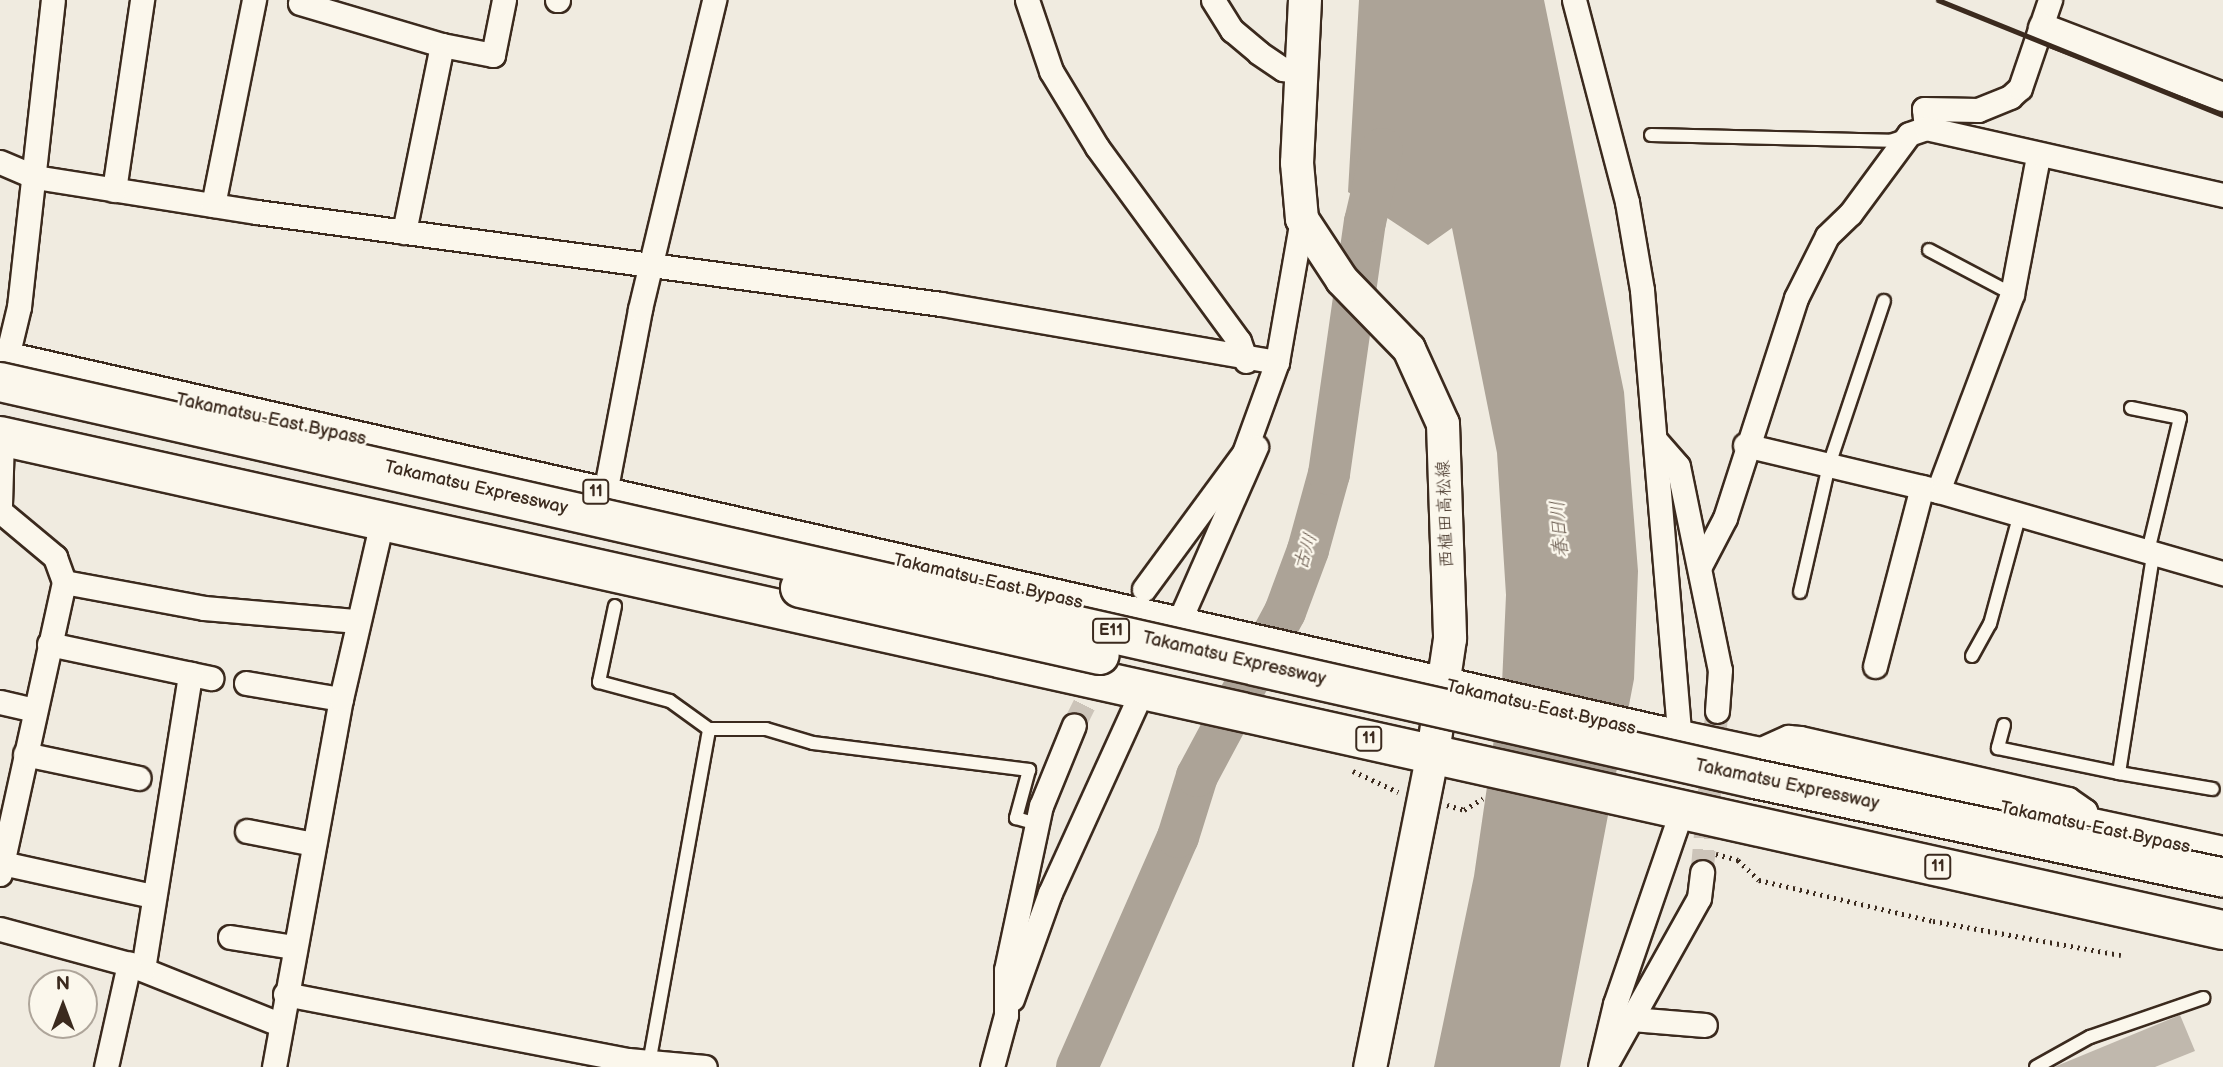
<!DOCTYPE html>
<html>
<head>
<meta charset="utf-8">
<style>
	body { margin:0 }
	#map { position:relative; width:2223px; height:1067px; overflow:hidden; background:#f0ebe0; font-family:"Balsamiq Sans","Klee One",sans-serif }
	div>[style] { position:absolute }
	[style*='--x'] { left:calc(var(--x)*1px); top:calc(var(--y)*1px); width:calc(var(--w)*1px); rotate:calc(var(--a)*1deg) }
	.water>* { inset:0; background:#aca397 }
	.river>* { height:42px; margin:-21px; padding:0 21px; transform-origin:21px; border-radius:21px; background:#aca397 }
	.building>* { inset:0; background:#c0b8ad }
	.minor-tunnel>* { height:23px; margin-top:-11.5px; transform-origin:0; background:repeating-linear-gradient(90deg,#ccc4b9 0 23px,transparent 0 34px) }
	.path>* { height:4.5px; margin-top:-2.25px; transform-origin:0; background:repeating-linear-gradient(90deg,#3b2a1e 0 2px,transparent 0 7px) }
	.roads { filter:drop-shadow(2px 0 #3b2a1e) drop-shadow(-2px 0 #3b2a1e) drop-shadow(0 2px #3b2a1e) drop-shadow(0 -2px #3b2a1e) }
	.service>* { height:12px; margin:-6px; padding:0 6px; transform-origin:6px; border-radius:6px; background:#fbf7ec }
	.minor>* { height:23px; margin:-11.5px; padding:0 11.5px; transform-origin:11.5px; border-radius:11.5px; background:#fbf7ec }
	.tertiary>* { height:28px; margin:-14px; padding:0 14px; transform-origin:14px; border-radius:14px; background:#fbf7ec }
	.secondary>* { height:32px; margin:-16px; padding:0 16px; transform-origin:16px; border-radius:16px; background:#fbf7ec }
	.trunk>* { height:38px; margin:-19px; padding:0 19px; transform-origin:19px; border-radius:19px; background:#fbf7ec }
	.rail>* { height:5px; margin:-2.5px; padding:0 2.5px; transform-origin:2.5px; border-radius:2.5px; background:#3b2a1e }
	.bridges { filter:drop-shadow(2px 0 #3b2a1e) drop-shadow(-2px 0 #3b2a1e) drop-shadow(0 2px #3b2a1e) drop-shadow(0 -2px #3b2a1e) }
	.motorway-bridge>* { height:38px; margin:-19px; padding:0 19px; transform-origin:19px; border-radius:19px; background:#fbf7ec }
	span { translate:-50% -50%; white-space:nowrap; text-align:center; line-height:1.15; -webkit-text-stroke:5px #fbf7ec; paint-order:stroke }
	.shield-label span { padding:2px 5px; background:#fbf7ec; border:2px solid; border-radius:5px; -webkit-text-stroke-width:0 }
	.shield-label { font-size:16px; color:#3b2a1e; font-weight:700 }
	.street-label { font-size:18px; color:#3b2a1e }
	.water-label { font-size:19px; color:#635448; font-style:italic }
	.north { position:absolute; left:28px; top:969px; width:70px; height:70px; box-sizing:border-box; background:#fbf7ec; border:2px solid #aea59a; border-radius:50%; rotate:0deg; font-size:19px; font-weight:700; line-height:28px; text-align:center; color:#3b2a1e }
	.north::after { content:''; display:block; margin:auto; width:24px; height:32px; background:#3b2a1e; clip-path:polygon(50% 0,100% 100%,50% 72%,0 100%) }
</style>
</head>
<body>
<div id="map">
	<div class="water">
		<i style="clip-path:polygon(1359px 0,1544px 0,1624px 392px,1638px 571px,1634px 679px,1560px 1067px,1434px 1067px,1474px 876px,1502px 684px,1506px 595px,1497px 453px,1452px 228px,1428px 245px,1348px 192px)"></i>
	</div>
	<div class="river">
		<i style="--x:1077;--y:1067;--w:251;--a:-66.3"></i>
		<i style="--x:1178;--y:837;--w:64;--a:-72.7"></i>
		<i style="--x:1197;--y:776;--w:186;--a:-61.8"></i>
		<i style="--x:1285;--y:612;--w:66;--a:-69.6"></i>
		<i style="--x:1308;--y:550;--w:79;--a:-74.6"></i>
		<i style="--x:1329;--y:474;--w:255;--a:-81.9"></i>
		<i style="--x:1365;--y:222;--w:75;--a:-76.9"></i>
	</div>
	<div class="building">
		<i style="clip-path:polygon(2180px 1015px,2195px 1051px,2155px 1067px,2054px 1067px)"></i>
	</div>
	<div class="minor-tunnel">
		<i style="--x:1074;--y:725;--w:60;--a:-63.4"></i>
		<i style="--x:1702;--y:872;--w:162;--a:-84.7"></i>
	</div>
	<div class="path">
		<i style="--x:1353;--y:771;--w:50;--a:25"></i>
		<i style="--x:1447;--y:805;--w:18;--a:16"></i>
		<i style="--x:1464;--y:810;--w:22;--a:-32"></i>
		<i style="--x:1716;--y:854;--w:23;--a:15"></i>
		<i style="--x:1738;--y:860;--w:29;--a:44"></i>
		<i style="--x:1759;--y:880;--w:179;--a:13.3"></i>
		<i style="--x:1933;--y:921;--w:191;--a:10.3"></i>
	</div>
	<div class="roads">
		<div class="service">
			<i style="--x:1651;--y:135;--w:239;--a:1.4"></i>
			<i style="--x:1890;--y:141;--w:16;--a:-18"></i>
			<i style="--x:1929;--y:250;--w:94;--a:27.9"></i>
			<i style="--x:2131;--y:408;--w:50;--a:11.5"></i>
			<i style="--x:2180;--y:418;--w:141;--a:103.5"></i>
			<i style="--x:1800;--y:592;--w:130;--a:-77.1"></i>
			<i style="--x:1829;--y:465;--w:173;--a:-71.5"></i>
			<i style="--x:615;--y:606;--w:78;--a:101.9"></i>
			<i style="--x:599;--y:682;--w:73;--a:15"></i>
			<i style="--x:670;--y:701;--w:48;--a:35.7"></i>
			<i style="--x:709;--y:729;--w:57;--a:0"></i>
			<i style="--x:766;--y:729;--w:49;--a:16.6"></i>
			<i style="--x:813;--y:743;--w:218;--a:7.1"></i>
			<i style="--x:1029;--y:770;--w:50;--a:105.2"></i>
			<i style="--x:1016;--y:818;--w:22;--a:16"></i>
			<i style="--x:1972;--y:656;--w:37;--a:-61"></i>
			<i style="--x:1990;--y:624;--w:111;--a:-74.8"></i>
			<i style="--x:2004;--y:725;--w:24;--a:105"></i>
			<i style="--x:1998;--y:748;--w:124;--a:11.7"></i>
			<i style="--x:2119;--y:773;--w:220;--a:-81.1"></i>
			<i style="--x:2119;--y:773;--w:95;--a:9.7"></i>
			<i style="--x:650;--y:1058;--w:334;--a:-79.8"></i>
			<i style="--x:2036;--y:1067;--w:62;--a:-29.1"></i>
			<i style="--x:2090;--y:1037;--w:120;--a:-19"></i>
		</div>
		<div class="minor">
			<i style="--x:557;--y:0;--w:1;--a:0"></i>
			<i style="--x:1027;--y:0;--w:75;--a:71.3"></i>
			<i style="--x:1051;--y:71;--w:89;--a:58.8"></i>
			<i style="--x:1097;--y:147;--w:240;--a:53.8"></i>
			<i style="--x:1239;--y:341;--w:21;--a:71"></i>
			<i style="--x:1213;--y:0;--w:36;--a:58"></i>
			<i style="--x:1232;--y:30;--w:35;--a:40"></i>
			<i style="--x:1259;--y:53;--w:29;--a:34"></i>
			<i style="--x:1283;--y:69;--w:19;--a:9"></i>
			<i style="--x:1574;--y:0;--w:209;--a:75.3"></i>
			<i style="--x:1627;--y:202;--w:89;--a:80.3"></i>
			<i style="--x:1642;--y:290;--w:451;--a:85.2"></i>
			<i style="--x:300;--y:3;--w:148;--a:16.5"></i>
			<i style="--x:442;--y:45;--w:191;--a:101.5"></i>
			<i style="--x:442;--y:45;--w:52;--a:11.1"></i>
			<i style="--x:493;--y:55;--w:56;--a:-78.7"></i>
			<i style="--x:1926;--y:128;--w:19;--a:-96"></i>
			<i style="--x:1924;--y:109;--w:54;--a:1.1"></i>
			<i style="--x:1978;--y:110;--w:35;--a:-22"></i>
			<i style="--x:2010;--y:97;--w:13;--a:-42"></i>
			<i style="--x:2020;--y:88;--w:93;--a:-71.2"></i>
			<i style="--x:0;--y:162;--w:38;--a:23"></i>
			<i style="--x:35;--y:177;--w:225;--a:9"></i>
			<i style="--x:257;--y:212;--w:690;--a:7.66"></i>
			<i style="--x:941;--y:304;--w:341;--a:9.8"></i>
			<i style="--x:114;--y:190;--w:192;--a:-81.6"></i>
			<i style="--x:213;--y:205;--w:209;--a:-78.7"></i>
			<i style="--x:6;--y:361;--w:56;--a:-76.5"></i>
			<i style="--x:19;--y:307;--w:309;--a:-83.7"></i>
			<i style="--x:1658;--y:443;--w:30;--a:49"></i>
			<i style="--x:1678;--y:466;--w:208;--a:78.4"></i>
			<i style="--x:1720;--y:670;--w:41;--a:94.2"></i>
			<i style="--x:1745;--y:445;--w:198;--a:13.4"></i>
			<i style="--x:1938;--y:491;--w:210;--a:-69.4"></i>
			<i style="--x:2012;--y:294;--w:140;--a:-79.3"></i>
			<i style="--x:1938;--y:491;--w:297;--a:16.1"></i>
			<i style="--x:605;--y:493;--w:187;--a:-79.2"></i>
			<i style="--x:640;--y:309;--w:318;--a:-76.5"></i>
			<i style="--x:0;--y:505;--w:68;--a:-88.3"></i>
			<i style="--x:0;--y:511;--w:72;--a:39.9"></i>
			<i style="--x:55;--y:557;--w:27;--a:70"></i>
			<i style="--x:64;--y:582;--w:299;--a:102.4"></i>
			<i style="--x:1700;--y:566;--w:54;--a:-62.5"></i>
			<i style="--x:1725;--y:518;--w:231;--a:-72.1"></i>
			<i style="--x:1796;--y:298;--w:69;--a:-63.4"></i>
			<i style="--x:1827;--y:236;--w:32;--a:-44"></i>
			<i style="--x:1850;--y:214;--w:99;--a:-53.6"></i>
			<i style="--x:1909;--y:134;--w:18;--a:-19"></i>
			<i style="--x:1926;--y:128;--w:304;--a:12.7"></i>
			<i style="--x:64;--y:582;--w:142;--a:10.5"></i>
			<i style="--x:204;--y:608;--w:154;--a:4.9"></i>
			<i style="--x:1144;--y:589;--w:169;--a:-53.7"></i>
			<i style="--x:1244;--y:453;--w:97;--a:-70.1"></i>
			<i style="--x:1277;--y:362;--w:145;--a:-80.1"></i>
			<i style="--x:1177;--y:626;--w:196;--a:-66.2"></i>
			<i style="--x:49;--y:644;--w:166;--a:11.9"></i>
			<i style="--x:1875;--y:666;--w:185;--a:-75.3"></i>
			<i style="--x:246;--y:683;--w:96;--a:9.6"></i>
			<i style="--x:0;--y:702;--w:35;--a:13"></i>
			<i style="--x:25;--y:754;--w:116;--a:11.9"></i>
			<i style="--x:1750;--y:754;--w:42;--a:-24.1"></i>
			<i style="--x:1788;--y:737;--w:12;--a:5"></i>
			<i style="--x:1800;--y:738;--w:275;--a:12.8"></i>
			<i style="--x:2068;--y:799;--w:21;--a:35"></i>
			<i style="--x:2085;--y:811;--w:17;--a:73"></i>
			<i style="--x:247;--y:831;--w:68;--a:11"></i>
			<i style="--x:2;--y:863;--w:154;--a:12.4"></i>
			<i style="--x:0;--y:929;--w:134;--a:15.2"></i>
			<i style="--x:129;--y:964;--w:162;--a:21.8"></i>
			<i style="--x:230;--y:937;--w:65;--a:8.9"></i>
			<i style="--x:143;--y:969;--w:299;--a:-80.9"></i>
			<i style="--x:285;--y:994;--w:349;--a:10.9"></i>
			<i style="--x:628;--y:1060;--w:77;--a:5.2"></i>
			<i style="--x:1012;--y:999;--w:113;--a:-70.3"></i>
			<i style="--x:1050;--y:893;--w:220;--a:-65.5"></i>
			<i style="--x:1632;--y:1019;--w:73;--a:4.7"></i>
			<i style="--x:1609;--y:1059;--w:184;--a:-60.8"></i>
			<i style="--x:1699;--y:898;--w:26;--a:-83"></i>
			<i style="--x:106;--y:1067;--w:106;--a:-77.4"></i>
			<i style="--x:274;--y:1067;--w:374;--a:-79.7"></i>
			<i style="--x:341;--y:699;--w:182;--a:-77"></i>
			<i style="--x:992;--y:1067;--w:54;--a:-74.9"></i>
			<i style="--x:1006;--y:1015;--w:45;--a:-90"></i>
			<i style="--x:1006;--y:970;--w:168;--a:-78"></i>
			<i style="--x:1041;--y:806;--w:87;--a:-67.8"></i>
			<i style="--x:1600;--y:1067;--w:65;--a:-76.6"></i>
			<i style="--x:1615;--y:1004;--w:206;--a:-71"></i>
		</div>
		<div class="tertiary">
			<i style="--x:2043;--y:28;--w:193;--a:21"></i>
		</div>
		<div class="secondary">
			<i style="--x:1305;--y:0;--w:163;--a:92.8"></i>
			<i style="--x:1297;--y:163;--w:56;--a:84.9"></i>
			<i style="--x:1302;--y:219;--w:73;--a:56.7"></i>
			<i style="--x:1342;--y:280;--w:96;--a:45.8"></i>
			<i style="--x:1409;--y:349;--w:82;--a:65.6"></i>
			<i style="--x:1443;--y:424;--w:215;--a:88.1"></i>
			<i style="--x:1450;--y:639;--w:115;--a:98.5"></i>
			<i style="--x:1433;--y:753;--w:320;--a:101.3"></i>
		</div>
		<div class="trunk">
			<i style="--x:0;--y:360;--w:1704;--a:12.75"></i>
			<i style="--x:1662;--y:736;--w:574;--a:12.07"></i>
			<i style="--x:0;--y:436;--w:2277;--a:12.53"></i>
		</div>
	</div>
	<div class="rail">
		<i style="--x:1938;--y:0;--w:307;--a:22"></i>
	</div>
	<div class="bridges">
		<div class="motorway-bridge">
			<i style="--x:0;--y:382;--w:1799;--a:12.75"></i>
			<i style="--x:1755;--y:779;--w:478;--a:11.9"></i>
			<i style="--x:800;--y:588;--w:307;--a:12.6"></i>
		</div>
	</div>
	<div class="shield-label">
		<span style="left:596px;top:492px">11</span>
		<span style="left:1111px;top:631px">E11</span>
		<span style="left:1369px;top:739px">11</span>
		<span style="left:1938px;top:867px">11</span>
	</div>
	<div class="street-label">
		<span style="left:271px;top:420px;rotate:12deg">Takamatsu-East Bypass</span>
		<span style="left:476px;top:488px;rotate:13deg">Takamatsu Expressway</span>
		<span style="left:1446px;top:514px;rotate:-92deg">西植田高松線</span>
		<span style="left:988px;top:582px;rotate:13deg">Takamatsu-East Bypass</span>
		<span style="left:1234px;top:659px;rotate:13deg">Takamatsu Expressway</span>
		<span style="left:1541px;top:708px;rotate:13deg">Takamatsu-East Bypass</span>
		<span style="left:1787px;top:785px;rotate:12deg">Takamatsu Expressway</span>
		<span style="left:2095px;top:828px;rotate:12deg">Takamatsu-East Bypass</span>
	</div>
	<div class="water-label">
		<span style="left:1560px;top:529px;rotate:-94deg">春日川</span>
		<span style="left:1306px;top:552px;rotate:-72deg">古川</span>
	</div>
	<div class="north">N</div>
</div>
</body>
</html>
